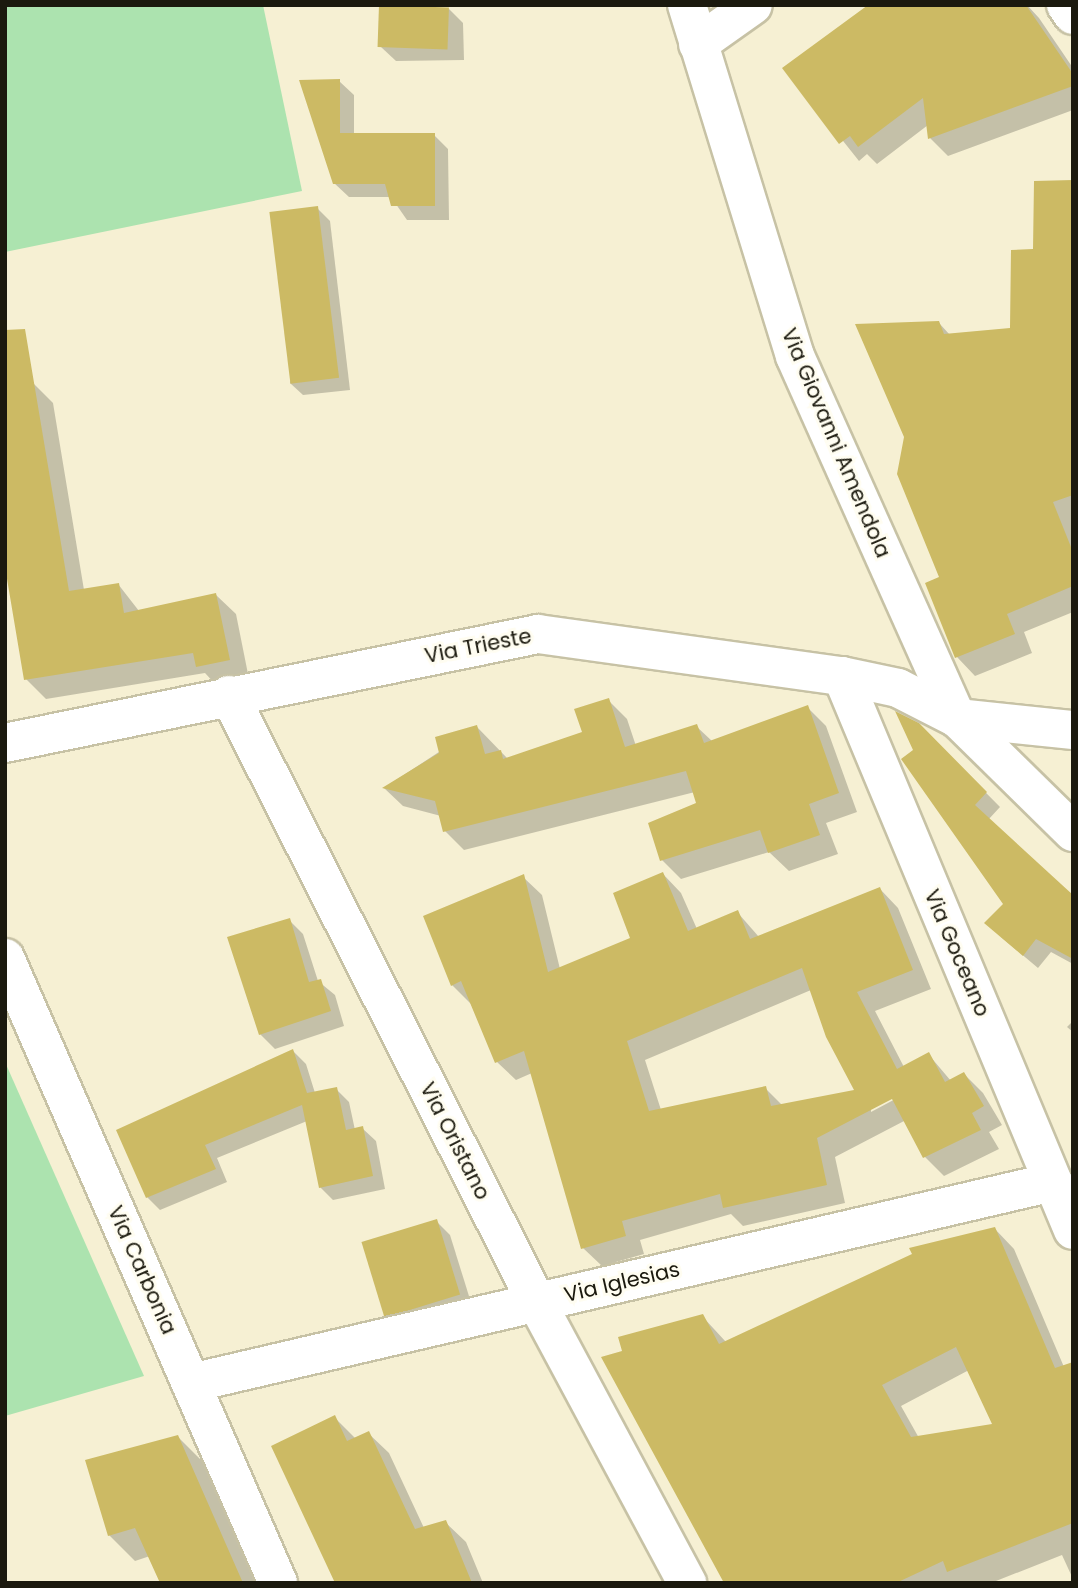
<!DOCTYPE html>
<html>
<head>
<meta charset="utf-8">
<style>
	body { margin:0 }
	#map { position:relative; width:1078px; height:1588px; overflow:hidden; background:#f6f0d3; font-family:Poppins,sans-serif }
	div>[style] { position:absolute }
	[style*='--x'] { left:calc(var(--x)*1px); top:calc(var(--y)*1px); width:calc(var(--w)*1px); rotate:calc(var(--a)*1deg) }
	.green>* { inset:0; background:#ace3af }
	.shadow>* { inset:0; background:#0003 }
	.building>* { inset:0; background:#ccba64; transform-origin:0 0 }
	.roads { filter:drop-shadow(2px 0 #c7c2a5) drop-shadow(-2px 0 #c7c2a5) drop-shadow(0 2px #c7c2a5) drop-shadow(0 -2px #c7c2a5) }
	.minor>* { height:38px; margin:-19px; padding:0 19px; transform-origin:19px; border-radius:19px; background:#fff }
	span { translate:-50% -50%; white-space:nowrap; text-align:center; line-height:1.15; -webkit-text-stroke:6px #fffdf1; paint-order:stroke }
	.street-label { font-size:21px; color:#1b190e }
	.frame { position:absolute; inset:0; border:7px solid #1b190e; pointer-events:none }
</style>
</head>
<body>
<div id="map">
	<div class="green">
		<i style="clip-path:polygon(5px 5px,263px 5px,302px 191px,5px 252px)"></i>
		<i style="clip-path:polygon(5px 1062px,144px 1376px,5px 1416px)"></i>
	</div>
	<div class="shadow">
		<i style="clip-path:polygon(381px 5px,449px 9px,463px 23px,464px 60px,396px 61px,381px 47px)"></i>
		<i style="clip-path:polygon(1013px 5px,1027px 5px,1039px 18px,1073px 68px,1073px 110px,948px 156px,930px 138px,928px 125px,877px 164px,867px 154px,859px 161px,785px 68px)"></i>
		<i style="clip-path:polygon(339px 81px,354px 95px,354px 135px,434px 135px,448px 149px,449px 220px,407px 220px,391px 197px,349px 197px,334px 183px)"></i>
		<i style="clip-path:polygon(1073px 182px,1073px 612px,1024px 632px,1032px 653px,975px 676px,957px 657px,927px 584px,942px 578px,939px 323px,950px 335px,1012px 329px,1035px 251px)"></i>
		<i style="clip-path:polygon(317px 208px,330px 221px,350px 390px,303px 395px,290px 383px)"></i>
		<i style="clip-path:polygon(33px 383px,53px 403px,84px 590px,118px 584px,139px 611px,216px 595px,236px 614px,249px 679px,217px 686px,205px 673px,46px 699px,26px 679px)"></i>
		<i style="clip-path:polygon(608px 700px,627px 719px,636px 746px,696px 726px,713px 742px,807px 707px,826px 726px,857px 812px,826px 823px,838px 854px,789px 871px,769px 852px,681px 879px,662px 860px,650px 824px,698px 804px,695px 792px,464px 850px,445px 831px,441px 816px,403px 806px,384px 788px,477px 727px,508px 759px,584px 733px)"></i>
		<i style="clip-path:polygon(918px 724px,1000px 807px,988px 820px,1073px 897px,1073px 964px,1051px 952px,1038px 968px,1001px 937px,1005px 905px,915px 750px)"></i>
		<i style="clip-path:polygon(evenodd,663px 874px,681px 893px,697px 929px,738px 913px,759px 937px,880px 889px,898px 908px,931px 989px,875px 1011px,904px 1067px,929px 1055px,951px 1081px,964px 1074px,983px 1093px,1002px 1125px,989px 1132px,999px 1149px,944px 1176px,925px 1157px,906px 1120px,835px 1157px,845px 1203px,743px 1226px,731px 1214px,640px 1240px,644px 1254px,602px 1266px,583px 1248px,532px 1073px,516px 1080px,497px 1062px,471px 1004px,452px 985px,523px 877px,542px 895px,560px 969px,632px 939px,663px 874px,811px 990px,856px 1091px,783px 1106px,765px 1088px,661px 1110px,645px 1060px,811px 990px,663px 874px,899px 1093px,901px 1096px,871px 1112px,871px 1108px,899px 1093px)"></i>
		<i style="clip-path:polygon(289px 920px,303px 934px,318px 981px,335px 995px,344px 1026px,275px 1049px,260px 1034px)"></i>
		<i style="clip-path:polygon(1073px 1021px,1073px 1032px,1067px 1027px)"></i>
		<i style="clip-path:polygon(293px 1051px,306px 1064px,315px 1093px,336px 1089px,349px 1102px,355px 1130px,362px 1128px,376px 1141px,385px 1189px,333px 1200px,320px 1187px,307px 1121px,217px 1158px,227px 1182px,160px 1210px,147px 1197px)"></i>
		<i style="clip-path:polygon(436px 1221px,450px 1235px,473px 1309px,399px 1327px,385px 1313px)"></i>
		<i style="clip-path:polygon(evenodd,994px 1228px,1014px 1249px,1064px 1367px,1073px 1370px,1073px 1579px,1062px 1555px,991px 1583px,726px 1583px,624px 1352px,702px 1316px,726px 1342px,994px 1228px,969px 1370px,995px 1426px,919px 1438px,901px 1406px,969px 1370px)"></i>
		<i style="clip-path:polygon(334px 1417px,355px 1438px,368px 1433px,389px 1453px,424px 1528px,445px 1522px,466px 1542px,483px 1583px,339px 1583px)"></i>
		<i style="clip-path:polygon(178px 1437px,203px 1462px,256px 1583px,162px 1583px,150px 1556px,135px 1561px,109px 1535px)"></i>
		<i style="clip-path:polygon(629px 1581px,631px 1583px,593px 1583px)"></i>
	</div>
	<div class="building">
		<i style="left:379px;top:5px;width:70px;height:42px;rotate:2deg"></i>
		<i style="clip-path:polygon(868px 5px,1026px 5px,1073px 74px,1073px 86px,928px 139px,923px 98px,858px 147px,850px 136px,839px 144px,782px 68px)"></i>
		<i style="clip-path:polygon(340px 79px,340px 133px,435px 133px,435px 206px,391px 206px,385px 184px,333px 184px,299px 80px)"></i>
		<i style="clip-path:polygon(1073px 180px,1073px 495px,1053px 502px,1073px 552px,1073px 586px,1007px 614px,1015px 634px,955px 658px,925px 583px,939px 577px,897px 474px,904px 437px,855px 324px,939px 321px,944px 334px,1010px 328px,1011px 250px,1033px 249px,1034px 181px)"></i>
		<i style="left:318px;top:206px;width:173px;height:49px;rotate:83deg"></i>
		<i style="clip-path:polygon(25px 329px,69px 591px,119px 583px,124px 613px,216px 593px,230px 660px,196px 667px,193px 653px,24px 680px,5px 567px,5px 330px)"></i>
		<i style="clip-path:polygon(609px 698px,625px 747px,697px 724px,704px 743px,808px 705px,839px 793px,809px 804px,820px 835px,768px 853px,760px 830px,660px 861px,648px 823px,696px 803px,686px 771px,443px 832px,435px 801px,382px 788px,439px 753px,435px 737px,477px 725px,485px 754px,501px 750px,503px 759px,582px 732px,574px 709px)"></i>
		<i style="clip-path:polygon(895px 711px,919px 723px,987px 792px,975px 805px,1073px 895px,1073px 959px,1036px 939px,1023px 956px,984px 923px,1003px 904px,901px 759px,913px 750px)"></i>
		<i style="clip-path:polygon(evenodd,663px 872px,688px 931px,738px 910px,750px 939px,880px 887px,913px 970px,857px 992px,897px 1069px,929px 1052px,945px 1082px,964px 1072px,984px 1106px,972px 1113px,981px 1130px,923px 1158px,892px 1099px,817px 1138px,827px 1185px,723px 1208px,720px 1194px,622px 1221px,626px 1236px,581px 1249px,524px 1051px,495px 1063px,461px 981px,451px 986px,423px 916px,524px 874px,548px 972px,630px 938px,613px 893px,663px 872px,802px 968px,826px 1037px,854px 1090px,771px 1106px,766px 1086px,649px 1111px,627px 1041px,802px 968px)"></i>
		<i style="clip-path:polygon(290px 918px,309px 982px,321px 979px,331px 1011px,259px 1035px,227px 937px)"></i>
		<i style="clip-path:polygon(293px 1049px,307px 1093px,337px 1087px,346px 1130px,363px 1126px,373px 1176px,319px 1188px,302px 1105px,205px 1145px,216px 1169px,146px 1198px,116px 1130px)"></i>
		<i style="left:437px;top:1219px;width:79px;height:79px;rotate:73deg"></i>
		<i style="clip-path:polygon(evenodd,995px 1227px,1055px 1368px,1073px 1362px,1073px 1523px,947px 1572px,943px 1561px,896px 1583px,724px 1583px,601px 1357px,622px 1351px,618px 1337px,703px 1314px,719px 1344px,912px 1254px,909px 1248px,995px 1227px,956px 1347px,992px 1424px,911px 1437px,882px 1385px,956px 1347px)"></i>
		<i style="clip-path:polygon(335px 1415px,347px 1441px,369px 1431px,415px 1529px,446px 1520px,472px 1583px,335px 1583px,271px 1446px)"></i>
		<i style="clip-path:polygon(178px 1435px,243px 1583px,160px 1583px,135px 1528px,108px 1536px,85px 1460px)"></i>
	</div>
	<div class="roads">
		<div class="minor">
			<i style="--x:687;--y:5;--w:367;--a:72.9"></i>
			<i style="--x:795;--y:356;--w:397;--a:65.9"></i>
			<i style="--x:957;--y:718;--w:163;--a:44.5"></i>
			<i style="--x:1066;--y:5;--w:12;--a:55"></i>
			<i style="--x:698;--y:44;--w:67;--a:-35.3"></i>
			<i style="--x:842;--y:676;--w:600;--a:67.37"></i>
			<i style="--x:229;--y:695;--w:682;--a:63.13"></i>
			<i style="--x:537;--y:1303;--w:318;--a:61.8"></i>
			<i style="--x:5;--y:743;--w:544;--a:-11.56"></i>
			<i style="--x:538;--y:634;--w:307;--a:7.9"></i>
			<i style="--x:842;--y:676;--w:57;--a:12.1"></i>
			<i style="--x:898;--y:688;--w:66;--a:27"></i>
			<i style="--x:957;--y:718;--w:117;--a:5.9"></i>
			<i style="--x:5;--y:958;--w:682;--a:66.4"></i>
			<i style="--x:191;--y:1383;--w:885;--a:-13.13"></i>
		</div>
	</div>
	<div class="street-label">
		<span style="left:836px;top:443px;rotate:67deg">Via Giovanni Amendola</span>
		<span style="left:478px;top:646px;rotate:-11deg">Via Trieste</span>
		<span style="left:957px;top:953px;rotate:67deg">Via Goceano</span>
		<span style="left:455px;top:1141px;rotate:63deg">Via Oristano</span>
		<span style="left:142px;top:1270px;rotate:66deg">Via Carbonia</span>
		<span style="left:622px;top:1282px;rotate:-13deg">Via Iglesias</span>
	</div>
	<div class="frame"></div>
</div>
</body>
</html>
